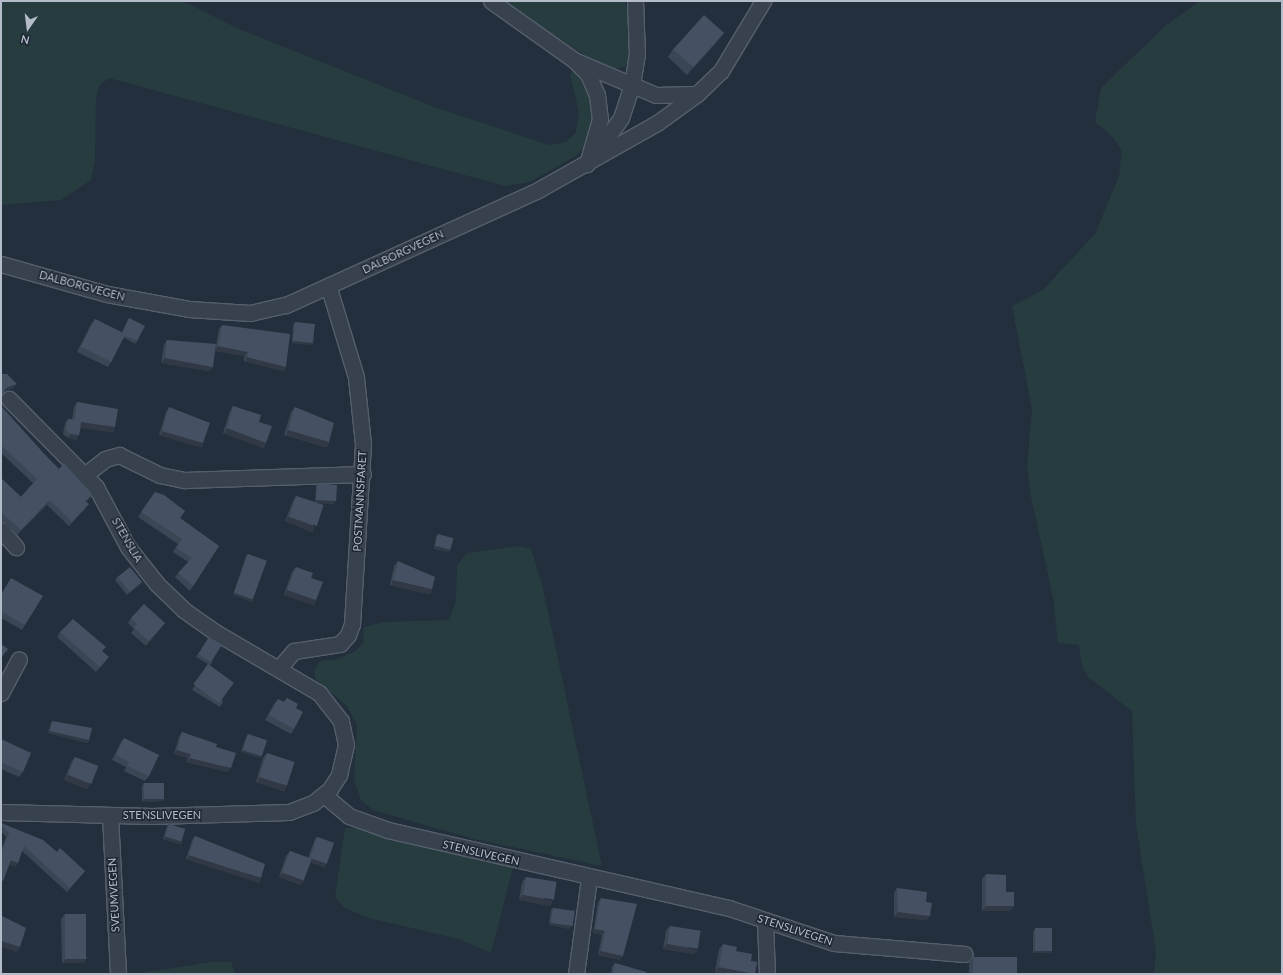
<!DOCTYPE html>
<html>
<head>
<meta charset="utf-8">
<style>
	body { margin:0 }
	#map { position:relative; width:1283px; height:975px; overflow:hidden; background:#242f3e; font-family:Lato,sans-serif }
	div>[style] { position:absolute }
	[style*='--x'] { left:calc(var(--x)*1px); top:calc(var(--y)*1px); width:calc(var(--w)*1px); rotate:calc(var(--a)*1deg) }
	.green>* { inset:0; background:#263c3f }
	.roads { filter:drop-shadow(1px 0 #565f6c) drop-shadow(-1px 0 #565f6c) drop-shadow(0 1px #565f6c) drop-shadow(0 -1px #565f6c) }
	.minor>* { height:15px; margin:-7.5px; padding:0 7.5px; transform-origin:7.5px; border-radius:7.5px; background:#38414e }
	.wall>* { inset:0; background:#3b4654 }
	.shaded-wall>* { inset:0; background:#303945; transform-origin:0 0 }
	.building>* { inset:0; background:#455162; transform-origin:0 0 }
	span { translate:-50% -50%; white-space:nowrap; text-align:center; line-height:1.15; -webkit-text-stroke:3px #1d2633; paint-order:stroke }
	.street-label { font-size:11px; color:#b4bcc9 }
	.frame { position:absolute; inset:0; border:2px solid #b4bcc9; pointer-events:none }
	.north { position:absolute; left:8px; top:8px; width:40px; height:40px; -webkit-text-stroke:3px #1d2633; paint-order:stroke; rotate:194deg; font-size:11px; font-weight:700; line-height:16px; text-align:center; color:#b4bcc9 }
	.north::after { content:''; display:block; margin:auto; width:14px; height:18px; background:#b4bcc9; clip-path:polygon(50% 0,100% 100%,50% 72%,0 100%) }
</style>
</head>
<body>
<div id="map">
	<div class="green">
		<i style="clip-path:polygon(1px 1px,183px 1px,239px 29px,437px 108px,549px 145px,566px 142px,576px 132px,579px 112px,570px 75px,574px 68px,592px 101px,593px 118px,586px 145px,576px 156px,530px 182px,505px 186px,109px 78px,100px 85px,96px 96px,95px 162px,91px 180px,61px 200px,1px 205px)"></i>
		<i style="clip-path:polygon(499px 1px,625px 1px,630px 26px,630px 57px,625px 67px,615px 69px,597px 63px)"></i>
		<i style="clip-path:polygon(1200px 1px,1282px 1px,1282px 974px,1154px 974px,1156px 952px,1136px 824px,1132px 711px,1088px 677px,1082px 665px,1079px 645px,1058px 643px,1053px 597px,1031px 497px,1027px 466px,1032px 409px,1012px 306px,1043px 290px,1095px 234px,1119px 176px,1122px 150px,1110px 134px,1095px 122px,1101px 88px,1165px 26px)"></i>
		<i style="clip-path:polygon(519px 546px,531px 549px,542px 584px,602px 866px,470px 838px,373px 810px,361px 800px,354px 780px,357px 724px,347px 706px,316px 680px,314px 670px,320px 661px,337px 659px,356px 651px,363px 643px,364px 627px,384px 622px,449px 620px,456px 601px,457px 565px,467px 553px)"></i>
		<i style="clip-path:polygon(345px 828px,356px 828px,513px 868px,491px 953px,459px 939px,369px 918px,345px 908px,335px 897px)"></i>
		<i style="clip-path:polygon(211px 962px,231px 962px,235px 974px,136px 974px)"></i>
	</div>
	<div class="roads">
		<div class="minor">
			<i style="--x:491;--y:1;--w:102;--a:35.4"></i>
			<i style="--x:574;--y:60;--w:20;--a:45"></i>
			<i style="--x:588;--y:74;--w:23;--a:67"></i>
			<i style="--x:597;--y:95;--w:24;--a:83"></i>
			<i style="--x:600;--y:119;--w:47;--a:106.1"></i>
			<i style="--x:578;--y:62;--w:85;--a:22.9"></i>
			<i style="--x:656;--y:95;--w:41;--a:-1.4"></i>
			<i style="--x:594;--y:155;--w:46;--a:-53.9"></i>
			<i style="--x:621;--y:118;--w:35;--a:-72"></i>
			<i style="--x:632;--y:85;--w:30;--a:-81"></i>
			<i style="--x:637;--y:55;--w:54;--a:-92.1"></i>
			<i style="--x:1;--y:264;--w:110;--a:15.8"></i>
			<i style="--x:107;--y:294;--w:83;--a:10.4"></i>
			<i style="--x:189;--y:309;--w:61;--a:3.8"></i>
			<i style="--x:250;--y:313;--w:37;--a:-13"></i>
			<i style="--x:286;--y:305;--w:277;--a:-24.5"></i>
			<i style="--x:538;--y:190;--w:137;--a:-29.4"></i>
			<i style="--x:657;--y:123;--w:49;--a:-35.9"></i>
			<i style="--x:697;--y:94;--w:33;--a:-44"></i>
			<i style="--x:721;--y:71;--w:82;--a:-59"></i>
			<i style="--x:86;--y:474;--w:24;--a:-38"></i>
			<i style="--x:105;--y:459;--w:15;--a:-16"></i>
			<i style="--x:119;--y:455;--w:46;--a:26"></i>
			<i style="--x:160;--y:475;--w:25;--a:12"></i>
			<i style="--x:184;--y:480;--w:179;--a:-1.9"></i>
			<i style="--x:1;--y:530;--w:23;--a:49"></i>
			<i style="--x:279;--y:668;--w:23;--a:-49"></i>
			<i style="--x:294;--y:651;--w:47;--a:-8.7"></i>
			<i style="--x:340;--y:644;--w:12;--a:-48"></i>
			<i style="--x:348;--y:635;--w:12;--a:-70"></i>
			<i style="--x:352;--y:624;--w:180;--a:-86.5"></i>
			<i style="--x:363;--y:444;--w:67;--a:-96"></i>
			<i style="--x:356;--y:377;--w:93;--a:-106.9"></i>
			<i style="--x:1;--y:693;--w:38;--a:-62"></i>
			<i style="--x:324;--y:795;--w:33;--a:40"></i>
			<i style="--x:349;--y:816;--w:41;--a:19.7"></i>
			<i style="--x:388;--y:830;--w:350;--a:12.9"></i>
			<i style="--x:729;--y:908;--w:111;--a:18.4"></i>
			<i style="--x:834;--y:943;--w:131;--a:4.8"></i>
			<i style="--x:1;--y:812;--w:151;--a:1.5"></i>
			<i style="--x:152;--y:816;--w:137;--a:-1.7"></i>
			<i style="--x:289;--y:812;--w:26;--a:-21"></i>
			<i style="--x:313;--y:803;--w:22;--a:-39"></i>
			<i style="--x:330;--y:789;--w:17;--a:-57"></i>
			<i style="--x:339;--y:775;--w:31;--a:-77"></i>
			<i style="--x:346;--y:745;--w:25;--a:-102"></i>
			<i style="--x:341;--y:721;--w:36;--a:-128"></i>
			<i style="--x:319;--y:693;--w:121;--a:-149.6"></i>
			<i style="--x:215;--y:632;--w:38;--a:-145"></i>
			<i style="--x:184;--y:610;--w:37;--a:-136"></i>
			<i style="--x:157;--y:584;--w:47;--a:-128.1"></i>
			<i style="--x:128;--y:547;--w:68;--a:-118.1"></i>
			<i style="--x:96;--y:487;--w:124;--a:-134.7"></i>
			<i style="--x:110;--y:815;--w:159;--a:87.1"></i>
			<i style="--x:765;--y:920;--w:54;--a:87.9"></i>
			<i style="--x:576;--y:974;--w:97;--a:-82.3"></i>
		</div>
	</div>
	<div class="wall">
		<i style="clip-path:polygon(719px 40px,687px 75px,668px 57px,673px 49px)"></i>
		<i style="clip-path:polygon(129px 318px,137px 341px,135px 344px,123px 337px,111px 362px,108px 367px,77px 352px,91px 324px,95px 319px,122px 332px)"></i>
		<i style="clip-path:polygon(295px 322px,312px 345px,292px 343px,293px 325px)"></i>
		<i style="clip-path:polygon(222px 325px,283px 371px,244px 361px,244px 356px,215px 351px,219px 329px)"></i>
		<i style="clip-path:polygon(167px 340px,213px 367px,209px 371px,161px 363px,164px 345px)"></i>
		<i style="clip-path:polygon(77px 402px,112px 432px,81px 427px,79px 435px,76px 440px,68px 438px,63px 434px,65px 423px,68px 419px,72px 420px,74px 407px)"></i>
		<i style="clip-path:polygon(1px 406px,47px 457px,59px 469px,92px 495px,86px 502px,85px 509px,69px 526px,47px 505px,17px 535px,1px 520px,1px 478px,21px 497px,33px 483px,1px 453px)"></i>
		<i style="clip-path:polygon(233px 406px,259px 422px,263px 448px,223px 433px,230px 411px)"></i>
		<i style="clip-path:polygon(169px 407px,203px 443px,200px 447px,159px 435px,166px 412px)"></i>
		<i style="clip-path:polygon(295px 407px,329px 442px,325px 447px,284px 435px,291px 412px)"></i>
		<i style="clip-path:polygon(317px 484px,334px 504px,317px 503px,312px 532px,285px 521px,293px 501px,296px 496px,315px 502px,316px 487px)"></i>
		<i style="clip-path:polygon(155px 492px,180px 518px,219px 546px,190px 591px,175px 577px,188px 562px,173px 552px,178px 544px,138px 517px)"></i>
		<i style="clip-path:polygon(438px 534px,449px 552px,434px 549px,436px 537px)"></i>
		<i style="clip-path:polygon(248px 554px,252px 602px,233px 595px,246px 556px)"></i>
		<i style="clip-path:polygon(398px 561px,432px 589px,429px 594px,390px 585px,394px 566px)"></i>
		<i style="clip-path:polygon(296px 567px,316px 600px,313px 605px,284px 595px,292px 572px)"></i>
		<i style="clip-path:polygon(117px 577px,142px 582px,141px 584px,127px 595px,115px 580px)"></i>
		<i style="clip-path:polygon(11px 578px,25px 625px,22px 630px,1px 618px,1px 595px)"></i>
		<i style="clip-path:polygon(131px 618px,165px 623px,161px 628px,146px 646px,131px 633px,134px 629px,128px 623px)"></i>
		<i style="clip-path:polygon(60px 632px,103px 652px,105px 662px,96px 672px,57px 637px)"></i>
		<i style="clip-path:polygon(209px 637px,212px 663px,210px 665px,223px 702px,220px 707px,192px 690px,208px 664px,196px 657px)"></i>
		<i style="clip-path:polygon(287px 698px,296px 708px,294px 729px,291px 734px,265px 720px,274px 704px,278px 699px,284px 702px)"></i>
		<i style="clip-path:polygon(52px 721px,89px 740px,87px 743px,48px 733px,51px 723px)"></i>
		<i style="clip-path:polygon(182px 732px,216px 747px,228px 772px,186px 762px,188px 758px,174px 754px,179px 737px)"></i>
		<i style="clip-path:polygon(248px 734px,260px 758px,241px 752px,246px 737px)"></i>
		<i style="clip-path:polygon(124px 738px,149px 776px,145px 781px,124px 771px,126px 767px,112px 760px,121px 742px)"></i>
		<i style="clip-path:polygon(1px 739px,23px 772px,19px 777px,1px 769px)"></i>
		<i style="clip-path:polygon(267px 753px,284px 791px,256px 782px,263px 758px)"></i>
		<i style="clip-path:polygon(75px 757px,90px 784px,87px 789px,64px 780px,72px 761px)"></i>
		<i style="clip-path:polygon(144px 783px,165px 799px,163px 801px,142px 802px,142px 786px)"></i>
		<i style="clip-path:polygon(1px 823px,57px 852px,85px 871px,82px 875px,67px 892px,22px 851px,18px 863px,15px 867px,9px 864px,1px 884px,1px 850px,6px 837px,1px 831px)"></i>
		<i style="clip-path:polygon(169px 824px,182px 841px,180px 844px,163px 839px,167px 826px)"></i>
		<i style="clip-path:polygon(195px 836px,258px 882px,186px 859px,192px 840px)"></i>
		<i style="clip-path:polygon(317px 837px,326px 864px,325px 867px,311px 862px,301px 885px,279px 877px,286px 856px,290px 851px,308px 858px,315px 839px)"></i>
		<i style="clip-path:polygon(986px 874px,1006px 892px,1014px 906px,1010px 911px,982px 911px,982px 879px)"></i>
		<i style="clip-path:polygon(526px 877px,550px 906px,519px 900px,522px 882px)"></i>
		<i style="clip-path:polygon(897px 888px,930px 916px,926px 920px,894px 917px,894px 893px)"></i>
		<i style="clip-path:polygon(601px 898px,620px 960px,598px 955px,602px 935px,593px 933px,598px 902px)"></i>
		<i style="clip-path:polygon(553px 908px,570px 929px,549px 925px,551px 910px)"></i>
		<i style="clip-path:polygon(65px 914px,87px 958px,84px 963px,62px 963px,61px 919px)"></i>
		<i style="clip-path:polygon(670px 926px,694px 954px,663px 949px,666px 930px)"></i>
		<i style="clip-path:polygon(1035px 929px,1052px 951px,1050px 953px,1033px 953px,1033px 931px)"></i>
		<i style="clip-path:polygon(723px 944px,751px 961px,757px 962px,754px 974px,727px 974px,715px 972px,719px 949px)"></i>
		<i style="clip-path:polygon(973px 957px,1016px 974px,969px 974px,969px 962px)"></i>
		<i style="clip-path:polygon(615px 963px,646px 974px,611px 974px,612px 967px)"></i>
	</div>
	<div class="shaded-wall">
		<i style="clip-path:polygon(724px 33px,719px 40px,687px 75px,692px 68px)"></i>
		<i style="clip-path:polygon(294px 341px,314px 342px,312px 345px,292px 343px)"></i>
		<i style="clip-path:polygon(218px 346px,248px 352px,244px 356px,215px 351px)"></i>
		<i style="left:247px;top:357px;width:40px;height:5px;rotate:14deg"></i>
		<i style="clip-path:polygon(165px 358px,213px 367px,209px 371px,161px 363px)"></i>
		<i style="clip-path:polygon(17px 384px,13px 389px,3px 392px,6px 388px)"></i>
		<i style="left:81px;top:422px;width:34px;height:6px;rotate:8deg"></i>
		<i style="left:227px;top:428px;width:42px;height:6px;rotate:21deg"></i>
		<i style="left:288px;top:430px;width:43px;height:6px;rotate:16deg"></i>
		<i style="left:162px;top:431px;width:43px;height:5px;rotate:16deg"></i>
		<i style="clip-path:polygon(71px 434px,79px 435px,76px 440px,68px 438px)"></i>
		<i style="clip-path:polygon(50px 500px,47px 505px,17px 535px,21px 530px)"></i>
		<i style="clip-path:polygon(317px 500px,336px 501px,334px 504px,315px 503px)"></i>
		<i style="clip-path:polygon(89px 504px,85px 509px,69px 526px,72px 522px)"></i>
		<i style="left:288px;top:516px;width:29px;height:6px;rotate:22deg"></i>
		<i style="clip-path:polygon(436px 546px,451px 550px,449px 552px,434px 549px)"></i>
		<i style="left:393px;top:580px;width:40px;height:6px;rotate:13deg"></i>
		<i style="clip-path:polygon(142px 582px,141px 584px,127px 595px,129px 593px)"></i>
		<i style="left:287px;top:590px;width:31px;height:6px;rotate:19deg"></i>
		<i style="clip-path:polygon(234px 593px,254px 600px,252px 602px,233px 595px)"></i>
		<i style="clip-path:polygon(165px 623px,161px 628px,146px 646px,149px 641px)"></i>
		<i style="clip-path:polygon(109px 657px,105px 662px,96px 672px,100px 667px)"></i>
		<i style="clip-path:polygon(50px 731px,89px 740px,87px 743px,48px 733px)"></i>
		<i style="clip-path:polygon(177px 750px,191px 754px,188px 758px,174px 754px)"></i>
		<i style="clip-path:polygon(243px 750px,262px 755px,260px 758px,241px 752px)"></i>
		<i style="clip-path:polygon(190px 758px,231px 768px,228px 772px,186px 762px)"></i>
		<i style="clip-path:polygon(68px 775px,90px 784px,87px 789px,64px 780px)"></i>
		<i style="left:259px;top:777px;width:29px;height:6px;rotate:18deg"></i>
		<i style="clip-path:polygon(144px 799px,165px 799px,163px 801px,142px 802px)"></i>
		<i style="left:165px;top:836px;width:18px;height:4px;rotate:16deg"></i>
		<i style="left:189px;top:855px;width:76px;height:5px;rotate:18deg"></i>
		<i style="left:309px;top:858px;width:18px;height:4px;rotate:19deg"></i>
		<i style="clip-path:polygon(11px 860px,18px 863px,15px 867px,8px 864px)"></i>
		<i style="clip-path:polygon(85px 871px,82px 875px,67px 892px,70px 888px)"></i>
		<i style="clip-path:polygon(282px 873px,305px 880px,301px 885px,279px 877px)"></i>
		<i style="clip-path:polygon(523px 895px,553px 901px,550px 906px,519px 900px)"></i>
		<i style="clip-path:polygon(986px 906px,1014px 906px,1010px 911px,982px 911px)"></i>
		<i style="clip-path:polygon(898px 912px,930px 916px,926px 920px,894px 917px)"></i>
		<i style="clip-path:polygon(550px 923px,572px 926px,570px 929px,549px 925px)"></i>
		<i style="clip-path:polygon(595px 929px,605px 931px,602px 935px,593px 933px)"></i>
		<i style="clip-path:polygon(1px 941px,20px 947px,17px 952px,1px 947px)"></i>
		<i style="clip-path:polygon(667px 944px,698px 950px,694px 954px,663px 949px)"></i>
		<i style="clip-path:polygon(601px 951px,623px 956px,620px 960px,598px 955px)"></i>
		<i style="clip-path:polygon(1035px 951px,1052px 951px,1050px 953px,1033px 953px)"></i>
		<i style="clip-path:polygon(87px 958px,84px 963px,62px 963px,66px 959px)"></i>
		<i style="clip-path:polygon(719px 967px,755px 974px,727px 974px,715px 972px)"></i>
	</div>
	<div class="building">
		<i style="left:704px;top:15px;width:27px;height:46px;rotate:42deg"></i>
		<i style="clip-path:polygon(129px 318px,145px 326px,137px 341px,124px 335px,125px 334px,122px 333px)"></i>
		<i style="left:95px;top:319px;width:34px;height:31px;rotate:27deg"></i>
		<i style="left:295px;top:322px;width:20px;height:19px;rotate:6deg"></i>
		<i style="clip-path:polygon(222px 325px,290px 334px,286px 367px,247px 357px,248px 352px,218px 346px)"></i>
		<i style="clip-path:polygon(167px 340px,216px 344px,213px 367px,165px 358px)"></i>
		<i style="clip-path:polygon(1px 374px,7px 374px,17px 384px,6px 388px,1px 397px)"></i>
		<i style="clip-path:polygon(77px 402px,118px 409px,115px 427px,81px 422px,79px 435px,71px 434px,66px 430px,68px 419px,75px 420px)"></i>
		<i style="clip-path:polygon(1px 406px,47px 457px,59px 469px,64px 463px,92px 495px,85px 501px,89px 504px,72px 522px,50px 500px,21px 530px,1px 512px,1px 478px,21px 497px,37px 479px,1px 445px)"></i>
		<i style="clip-path:polygon(233px 406px,261px 415px,259px 422px,272px 426px,266px 443px,227px 428px)"></i>
		<i style="clip-path:polygon(169px 407px,210px 423px,203px 443px,162px 431px)"></i>
		<i style="clip-path:polygon(295px 407px,334px 423px,329px 442px,288px 430px)"></i>
		<i style="left:317px;top:484px;width:20px;height:16px;rotate:3deg"></i>
		<i style="clip-path:polygon(155px 492px,164px 495px,185px 511px,180px 518px,219px 546px,193px 586px,178px 573px,192px 558px,176px 548px,182px 539px,141px 512px)"></i>
		<i style="left:296px;top:496px;width:29px;height:22px;rotate:18deg"></i>
		<i style="left:438px;top:534px;width:16px;height:12px;rotate:15deg"></i>
		<i style="left:248px;top:554px;width:20px;height:41px;rotate:20deg"></i>
		<i style="clip-path:polygon(398px 561px,435px 577px,432px 589px,393px 580px)"></i>
		<i style="left:130px;top:567px;width:19px;height:16px;rotate:51deg"></i>
		<i style="clip-path:polygon(296px 567px,313px 573px,311px 578px,323px 582px,316px 600px,287px 590px)"></i>
		<i style="clip-path:polygon(11px 578px,43px 596px,25px 625px,1px 611px,1px 595px)"></i>
		<i style="clip-path:polygon(144px 604px,165px 623px,149px 641px,134px 628px,137px 624px,131px 618px)"></i>
		<i style="clip-path:polygon(73px 619px,106px 647px,102px 651px,109px 657px,100px 667px,60px 632px)"></i>
		<i style="left:209px;top:637px;width:15px;height:20px;rotate:32deg"></i>
		<i style="clip-path:polygon(1px 644px,8px 649px,1px 658px)"></i>
		<i style="left:208px;top:664px;width:32px;height:25px;rotate:36deg"></i>
		<i style="clip-path:polygon(287px 698px,298px 704px,296px 708px,303px 712px,294px 729px,269px 715px,278px 699px,284px 702px)"></i>
		<i style="clip-path:polygon(52px 721px,92px 728px,89px 740px,50px 731px)"></i>
		<i style="clip-path:polygon(182px 732px,217px 744px,216px 747px,236px 753px,231px 768px,190px 758px,191px 754px,177px 750px)"></i>
		<i style="left:248px;top:734px;width:20px;height:17px;rotate:18deg"></i>
		<i style="clip-path:polygon(124px 738px,159px 755px,149px 776px,127px 766px,129px 762px,116px 755px)"></i>
		<i style="clip-path:polygon(1px 739px,31px 753px,23px 772px,1px 762px)"></i>
		<i style="left:267px;top:753px;width:29px;height:25px;rotate:18deg"></i>
		<i style="left:75px;top:757px;width:25px;height:19px;rotate:21deg"></i>
		<i style="left:144px;top:783px;width:20px;height:16px"></i>
		<i style="clip-path:polygon(1px 823px,43px 840px,57px 852px,60px 848px,85px 871px,70px 888px,24px 846px,18px 863px,11px 860px,3px 881px,1px 880px,1px 854px,9px 833px,1px 824px)"></i>
		<i style="left:169px;top:824px;width:17px;height:13px;rotate:17deg"></i>
		<i style="clip-path:polygon(195px 836px,265px 864px,261px 878px,189px 855px)"></i>
		<i style="left:317px;top:837px;width:18px;height:22px;rotate:19deg"></i>
		<i style="left:290px;top:851px;width:23px;height:23px;rotate:20deg"></i>
		<i style="clip-path:polygon(986px 874px,1006px 875px,1006px 892px,1014px 892px,1014px 906px,986px 906px)"></i>
		<i style="left:526px;top:877px;width:31px;height:18px;rotate:9deg"></i>
		<i style="clip-path:polygon(897px 888px,927px 892px,926px 902px,932px 903px,930px 916px,898px 912px)"></i>
		<i style="clip-path:polygon(601px 898px,637px 904px,623px 956px,601px 951px,605px 931px,595px 929px)"></i>
		<i style="left:553px;top:908px;width:22px;height:15px;rotate:8deg"></i>
		<i style="left:65px;top:914px;width:21px;height:45px"></i>
		<i style="clip-path:polygon(2px 916px,26px 928px,20px 947px,1px 941px,1px 921px)"></i>
		<i style="left:670px;top:926px;width:31px;height:18px;rotate:9deg"></i>
		<i style="left:1052px;top:928px;width:23px;height:17px;rotate:90deg"></i>
		<i style="clip-path:polygon(723px 944px,737px 947px,736px 951px,752px 954px,751px 961px,757px 962px,755px 974px,719px 967px)"></i>
		<i style="left:973px;top:957px;width:44px;height:17px"></i>
		<i style="clip-path:polygon(615px 963px,646px 972px,646px 974px,613px 974px)"></i>
	</div>
	<div class="street-label">
		<span style="left:403px;top:252px;rotate:-25deg">DALBORGVEGEN</span>
		<span style="left:82px;top:286px;rotate:15deg">DALBORGVEGEN</span>
		<span style="left:360px;top:501px;rotate:-87deg">POSTMANNSFARET</span>
		<span style="left:127px;top:540px;rotate:60deg">STENSLIA</span>
		<span style="left:162px;top:815px">STENSLIVEGEN</span>
		<span style="left:481px;top:853px;rotate:13deg">STENSLIVEGEN</span>
		<span style="left:114px;top:895px;rotate:-93deg">SVEUMVEGEN</span>
		<span style="left:795px;top:930px;rotate:18deg">STENSLIVEGEN</span>
	</div>
	<div class="frame"></div>
	<div class="north">N</div>
</div>
</body>
</html>
